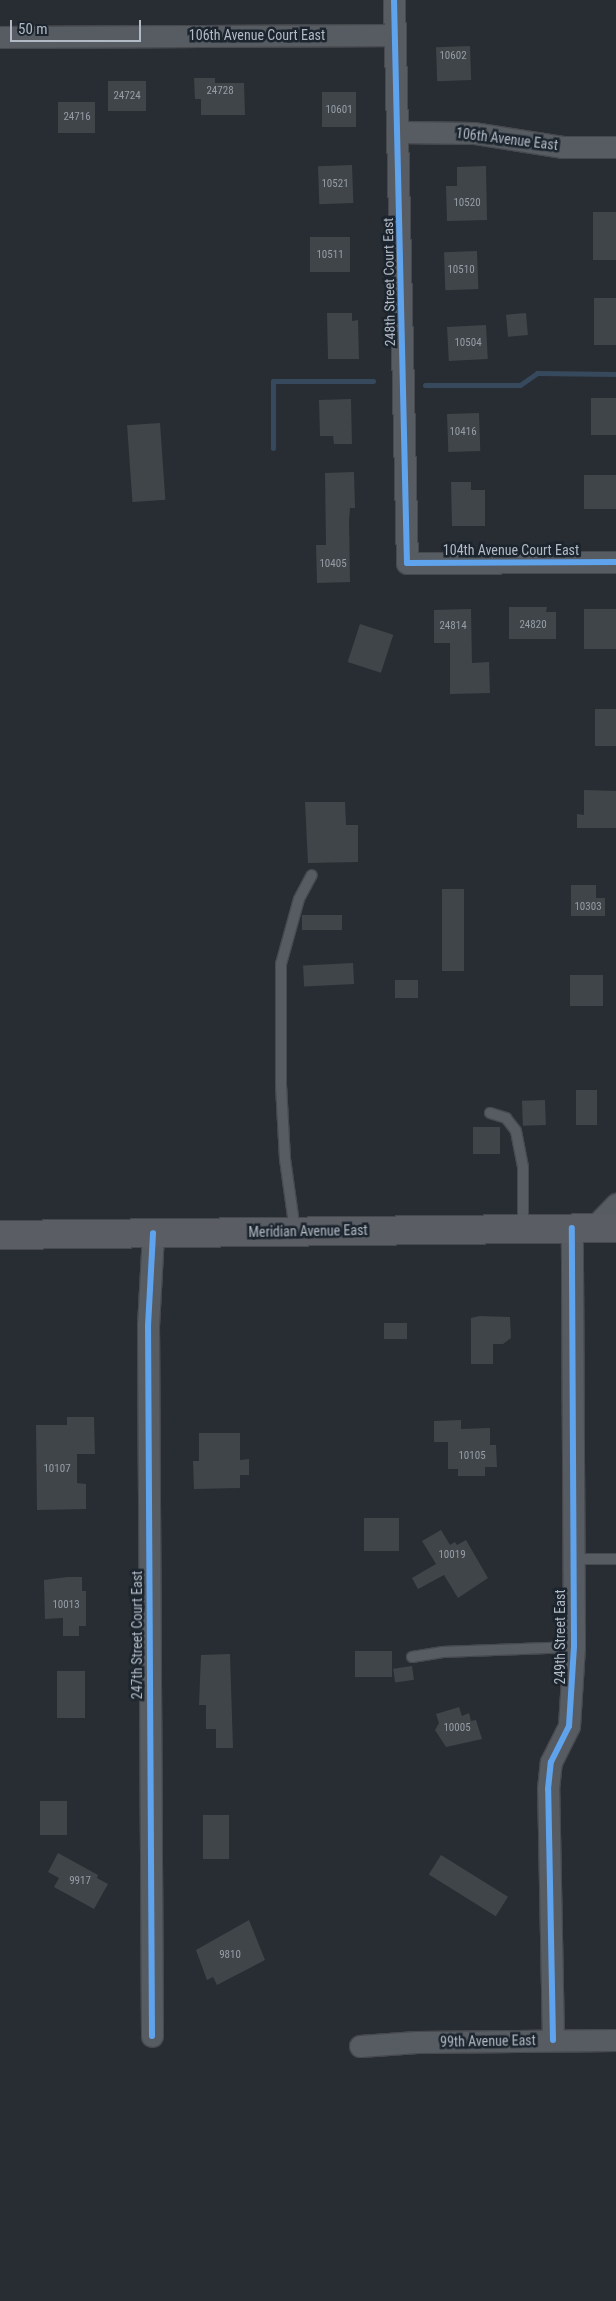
<!DOCTYPE html>
<html>
<head>
<meta charset="utf-8">
<style>
	body { margin:0 }
	#map { position:relative; width:616px; height:2301px; overflow:hidden; background:#282d33; font-family:"Roboto Condensed",sans-serif }
	div>[style] { position:absolute }
	[style*='--x'] { left:calc(var(--x)*1px); top:calc(var(--y)*1px); width:calc(var(--w)*1px); rotate:calc(var(--a)*1deg) }
	.stream>* { height:5px; margin:-2.5px; padding:0 2.5px; transform-origin:2.5px; border-radius:2.5px; background:#37495d }
	.building>* { inset:0; background:#40454a; transform-origin:0 0 }
	.roads { filter:drop-shadow(1px 0 #46494e) drop-shadow(-1px 0 #46494e) drop-shadow(0 1px #46494e) drop-shadow(0 -1px #46494e) }
	.lane>* { height:10px; margin:-5px; padding:0 5px; transform-origin:5px; border-radius:5px; background:#575c62 }
	.street>* { height:21px; margin:-10.5px; padding:0 10.5px; transform-origin:10.5px; border-radius:10.5px; background:#575c62 }
	.primary>* { height:28px; margin:-14px; padding:0 14px; transform-origin:14px; border-radius:14px; background:#5a5e64 }
	.cycleway>* { height:6px; margin:-3px; padding:0 3px; transform-origin:3px; border-radius:3px; background:#60a3ed }
	span { translate:-50% -50%; white-space:nowrap; text-align:center; line-height:1.15; -webkit-text-stroke:5px #1c242d; paint-order:stroke }
	.number-label { font-size:11px; color:#959da6 }
	.number-label span { -webkit-text-stroke-width:0 }
	.street-label { font-size:14px; color:#b1bac5 }
	.scale { position:absolute; left:10px; top:20px; width:131px; height:22px; box-sizing:border-box; border:2px solid #b1bac5; border-top:0; padding-left:6px; font-size:15px; line-height:18px; white-space:nowrap; color:#b1bac5; -webkit-text-stroke:4px #1c242d; paint-order:stroke }
</style>
</head>
<body>
<div id="map">
	<div class="stream">
		<i style="--x:425;--y:385;--w:95;--a:0"></i>
		<i style="--x:520;--y:385;--w:21;--a:-35"></i>
		<i style="--x:537;--y:373;--w:79;--a:0.7"></i>
		<i style="--x:273;--y:448;--w:67;--a:-90"></i>
		<i style="--x:273;--y:381;--w:100;--a:0"></i>
	</div>
	<div class="building">
		<i style="left:470px;top:46px;width:34px;height:34px;rotate:88deg"></i>
		<i style="clip-path:polygon(194px 78px,215px 78px,215px 83px,244px 83px,245px 115px,201px 115px,201px 99px,195px 99px)"></i>
		<i style="left:108px;top:81px;width:38px;height:30px"></i>
		<i style="left:322px;top:92px;width:34px;height:35px"></i>
		<i style="left:58px;top:102px;width:37px;height:31px"></i>
		<i style="left:352px;top:165px;width:38px;height:34px;rotate:88deg"></i>
		<i style="clip-path:polygon(486px 166px,487px 220px,447px 221px,446px 186px,457px 186px,457px 167px)"></i>
		<i style="left:616px;top:212px;width:48px;height:23px;rotate:90deg"></i>
		<i style="left:350px;top:237px;width:35px;height:40px;rotate:90deg"></i>
		<i style="left:477px;top:251px;width:38px;height:33px;rotate:88deg"></i>
		<i style="left:594px;top:298px;width:22px;height:47px"></i>
		<i style="clip-path:polygon(327px 313px,352px 313px,352px 321px,358px 320px,359px 359px,328px 359px)"></i>
		<i style="left:526px;top:313px;width:22px;height:20px;rotate:85deg"></i>
		<i style="left:486px;top:325px;width:34px;height:39px;rotate:87deg"></i>
		<i style="left:591px;top:398px;width:25px;height:37px"></i>
		<i style="clip-path:polygon(351px 399px,352px 444px,334px 444px,333px 436px,320px 436px,319px 400px)"></i>
		<i style="left:479px;top:413px;width:38px;height:32px;rotate:88deg"></i>
		<i style="left:160px;top:423px;width:77px;height:33px;rotate:86deg"></i>
		<i style="clip-path:polygon(354px 472px,355px 508px,350px 508px,349px 520px,350px 582px,317px 583px,316px 545px,326px 545px,325px 473px)"></i>
		<i style="left:584px;top:475px;width:32px;height:34px"></i>
		<i style="clip-path:polygon(451px 482px,471px 482px,471px 490px,485px 490px,485px 526px,452px 526px)"></i>
		<i style="clip-path:polygon(509px 607px,547px 607px,546px 612px,556px 612px,556px 639px,509px 639px)"></i>
		<i style="clip-path:polygon(471px 609px,472px 663px,489px 662px,490px 693px,450px 694px,450px 643px,434px 643px,434px 610px)"></i>
		<i style="left:584px;top:609px;width:32px;height:40px"></i>
		<i style="left:360px;top:624px;width:35px;height:40px;rotate:18deg"></i>
		<i style="left:616px;top:709px;width:37px;height:21px;rotate:90deg"></i>
		<i style="clip-path:polygon(584px 790px,616px 791px,616px 828px,577px 828px,577px 814px,584px 815px)"></i>
		<i style="clip-path:polygon(305px 802px,345px 802px,346px 825px,358px 825px,358px 862px,308px 863px)"></i>
		<i style="clip-path:polygon(571px 885px,596px 885px,596px 898px,605px 898px,605px 916px,571px 916px)"></i>
		<i style="left:442px;top:889px;width:22px;height:82px"></i>
		<i style="left:342px;top:915px;width:15px;height:40px;rotate:90deg"></i>
		<i style="left:353px;top:963px;width:21px;height:50px;rotate:87deg"></i>
		<i style="left:570px;top:975px;width:33px;height:31px"></i>
		<i style="left:395px;top:980px;width:23px;height:18px"></i>
		<i style="left:576px;top:1090px;width:21px;height:35px"></i>
		<i style="left:545px;top:1100px;width:25px;height:23px;rotate:88deg"></i>
		<i style="left:473px;top:1127px;width:27px;height:27px"></i>
		<i style="clip-path:polygon(480px 1316px,510px 1317px,511px 1338px,503px 1344px,493px 1344px,493px 1364px,471px 1364px,471px 1318px)"></i>
		<i style="left:384px;top:1323px;width:23px;height:16px"></i>
		<i style="clip-path:polygon(67px 1417px,94px 1417px,95px 1454px,77px 1454px,77px 1483px,86px 1484px,86px 1509px,37px 1510px,36px 1425px,67px 1425px)"></i>
		<i style="clip-path:polygon(461px 1420px,461px 1429px,490px 1428px,490px 1445px,496px 1445px,497px 1467px,485px 1467px,485px 1476px,458px 1476px,458px 1469px,448px 1469px,448px 1442px,434px 1442px,434px 1421px)"></i>
		<i style="clip-path:polygon(199px 1433px,240px 1433px,240px 1460px,249px 1459px,249px 1475px,240px 1475px,240px 1488px,194px 1489px,193px 1461px,199px 1461px)"></i>
		<i style="left:364px;top:1518px;width:35px;height:33px"></i>
		<i style="clip-path:polygon(441px 1530px,450px 1545px,455px 1542px,457px 1545px,466px 1540px,488px 1578px,458px 1598px,444px 1575px,418px 1589px,412px 1578px,436px 1564px,422px 1541px)"></i>
		<i style="clip-path:polygon(67px 1577px,82px 1577px,82px 1591px,86px 1591px,86px 1626px,79px 1626px,79px 1636px,63px 1636px,63px 1618px,45px 1619px,44px 1580px)"></i>
		<i style="left:355px;top:1651px;width:37px;height:26px"></i>
		<i style="clip-path:polygon(230px 1654px,233px 1748px,216px 1748px,216px 1729px,206px 1729px,206px 1705px,199px 1705px,201px 1655px)"></i>
		<i style="left:412px;top:1666px;width:14px;height:19px;rotate:82deg"></i>
		<i style="left:85px;top:1671px;width:47px;height:28px;rotate:90deg"></i>
		<i style="clip-path:polygon(459px 1707px,462px 1716px,469px 1713px,471px 1721px,476px 1720px,482px 1739px,446px 1747px,435px 1730px,439px 1723px,436px 1714px)"></i>
		<i style="left:40px;top:1801px;width:27px;height:34px"></i>
		<i style="left:203px;top:1815px;width:26px;height:44px"></i>
		<i style="clip-path:polygon(58px 1853px,98px 1875px,97px 1878px,108px 1884px,94px 1909px,54px 1887px,59px 1878px,48px 1872px)"></i>
		<i style="left:441px;top:1855px;width:79px;height:23px;rotate:32deg"></i>
		<i style="clip-path:polygon(249px 1920px,265px 1960px,217px 1985px,213px 1977px,207px 1980px,196px 1950px)"></i>
	</div>
	<div class="roads">
		<div class="lane">
			<i style="--x:490;--y:1113;--w:17;--a:17"></i>
			<i style="--x:506;--y:1118;--w:16;--a:52"></i>
			<i style="--x:516;--y:1131;--w:37;--a:79"></i>
			<i style="--x:523;--y:1167;--w:61;--a:90"></i>
			<i style="--x:295;--y:1231;--w:73;--a:-97.9"></i>
			<i style="--x:285;--y:1159;--w:75;--a:-93.1"></i>
			<i style="--x:281;--y:1084;--w:120;--a:-90"></i>
			<i style="--x:281;--y:964;--w:67;--a:-74.5"></i>
			<i style="--x:299;--y:899;--w:27;--a:-62"></i>
			<i style="--x:573;--y:1559;--w:43;--a:0"></i>
			<i style="--x:412;--y:1657;--w:30;--a:-9"></i>
			<i style="--x:442;--y:1652;--w:132;--a:-2.2"></i>
		</div>
		<div class="street">
			<i style="--x:394;--y:0;--w:563;--a:88.68"></i>
			<i style="--x:407;--y:563;--w:209;--a:-0.3"></i>
			<i style="--x:0;--y:37;--w:394;--a:-0.3"></i>
			<i style="--x:398;--y:132;--w:76;--a:0.8"></i>
			<i style="--x:474;--y:133;--w:89;--a:9"></i>
			<i style="--x:562;--y:147;--w:54;--a:0"></i>
			<i style="--x:592;--y:1229;--w:35;--a:-46"></i>
			<i style="--x:152;--y:2036;--w:710;--a:-90.32"></i>
			<i style="--x:148;--y:1326;--w:93;--a:-86.9"></i>
			<i style="--x:553;--y:2040;--w:251;--a:-91.1"></i>
			<i style="--x:548;--y:1789;--w:27;--a:-84"></i>
			<i style="--x:551;--y:1762;--w:40;--a:-63.4"></i>
			<i style="--x:569;--y:1726;--w:79;--a:-86.4"></i>
			<i style="--x:574;--y:1647;--w:419;--a:-90.3"></i>
			<i style="--x:360;--y:2046;--w:57;--a:-4"></i>
			<i style="--x:417;--y:2042;--w:199;--a:-0.6"></i>
		</div>
		<div class="primary">
			<i style="--x:0;--y:1235;--w:616;--a:-0.65"></i>
		</div>
	</div>
	<div class="cycleway">
		<i style="--x:394;--y:0;--w:563;--a:88.68"></i>
		<i style="--x:407;--y:563;--w:209;--a:-0.3"></i>
		<i style="--x:152;--y:2036;--w:710;--a:-90.32"></i>
		<i style="--x:148;--y:1326;--w:93;--a:-86.9"></i>
		<i style="--x:553;--y:2040;--w:251;--a:-91.1"></i>
		<i style="--x:548;--y:1789;--w:27;--a:-84"></i>
		<i style="--x:551;--y:1762;--w:40;--a:-63.4"></i>
		<i style="--x:569;--y:1726;--w:79;--a:-86.4"></i>
		<i style="--x:574;--y:1647;--w:419;--a:-90.3"></i>
	</div>
	<div class="number-label">
		<span style="left:453px;top:56px">10602</span>
		<span style="left:220px;top:91px">24728</span>
		<span style="left:127px;top:96px">24724</span>
		<span style="left:339px;top:110px">10601</span>
		<span style="left:77px;top:117px">24716</span>
		<span style="left:335px;top:184px">10521</span>
		<span style="left:467px;top:203px">10520</span>
		<span style="left:330px;top:255px">10511</span>
		<span style="left:461px;top:270px">10510</span>
		<span style="left:468px;top:343px">10504</span>
		<span style="left:463px;top:432px">10416</span>
		<span style="left:333px;top:564px">10405</span>
		<span style="left:533px;top:625px">24820</span>
		<span style="left:453px;top:626px">24814</span>
		<span style="left:588px;top:907px">10303</span>
		<span style="left:472px;top:1456px">10105</span>
		<span style="left:57px;top:1469px">10107</span>
		<span style="left:452px;top:1555px">10019</span>
		<span style="left:66px;top:1605px">10013</span>
		<span style="left:457px;top:1728px">10005</span>
		<span style="left:80px;top:1881px">9917</span>
		<span style="left:230px;top:1955px">9810</span>
	</div>
	<div class="street-label">
		<span style="left:257px;top:35px">106th Avenue Court East</span>
		<span style="left:507px;top:139px;rotate:7deg">106th Avenue East</span>
		<span style="left:389px;top:282px;rotate:-91deg">248th Street Court East</span>
		<span style="left:511px;top:550px">104th Avenue Court East</span>
		<span style="left:308px;top:1231px;rotate:-1deg">Meridian Avenue East</span>
		<span style="left:137px;top:1635px;rotate:-90deg">247th Street Court East</span>
		<span style="left:560px;top:1637px;rotate:-90deg">249th Street East</span>
		<span style="left:488px;top:2041px;rotate:-1deg">99th Avenue East</span>
	</div>
	<div class="scale">50 m</div>
</div>
</body>
</html>
